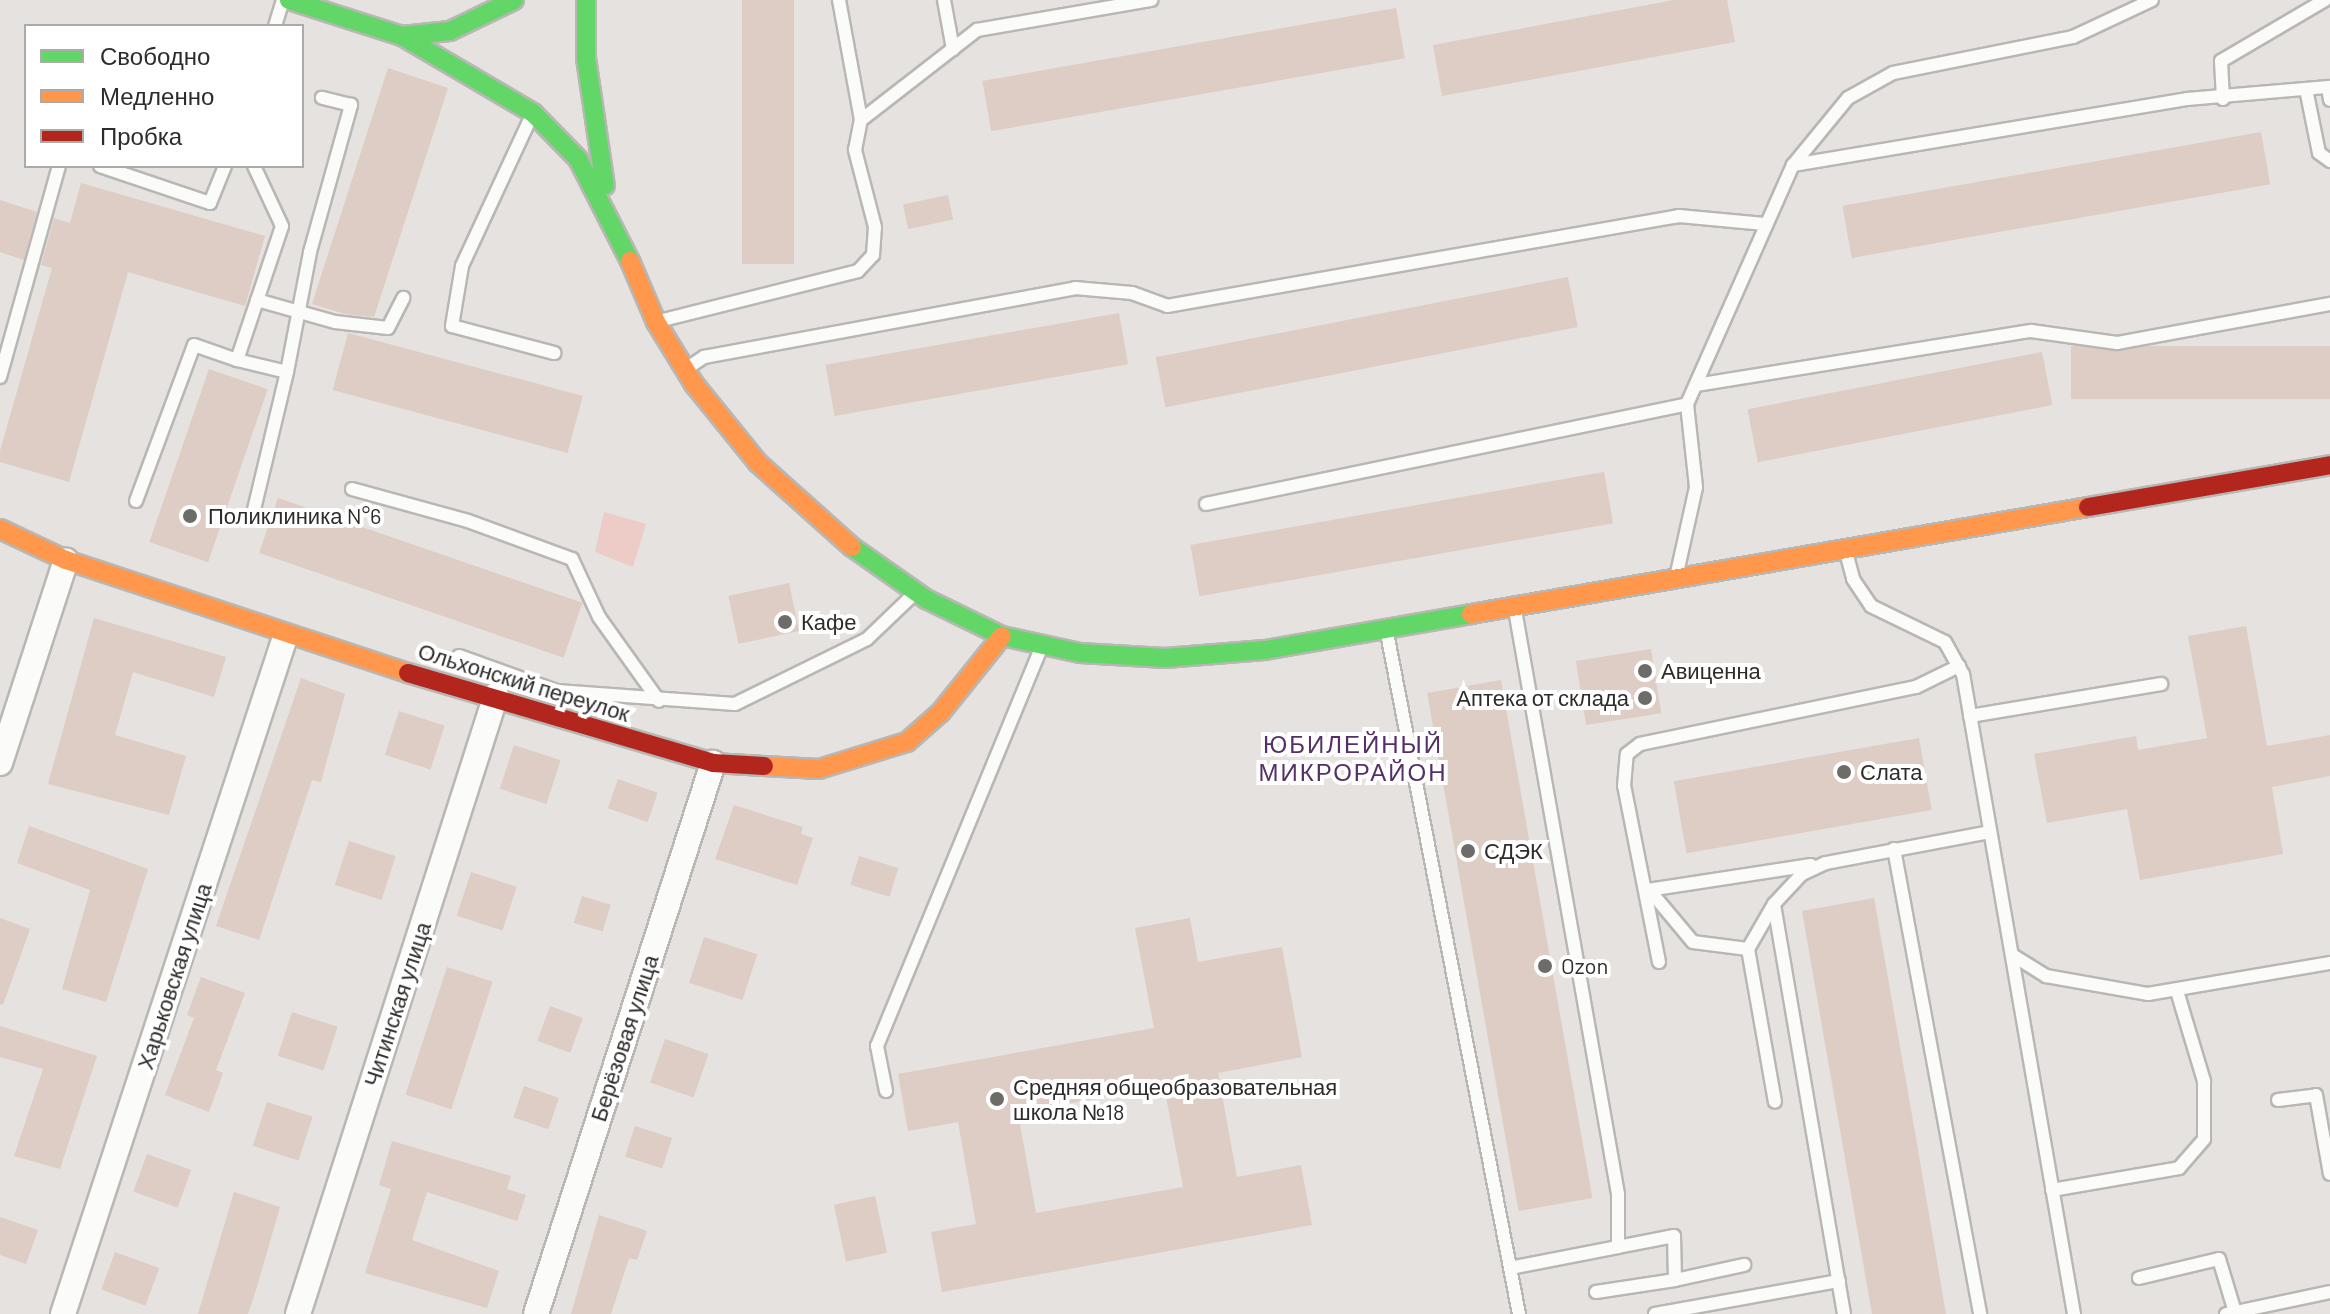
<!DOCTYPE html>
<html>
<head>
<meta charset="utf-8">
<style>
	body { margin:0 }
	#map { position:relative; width:2330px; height:1314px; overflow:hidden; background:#e5e2df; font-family:Barlow,sans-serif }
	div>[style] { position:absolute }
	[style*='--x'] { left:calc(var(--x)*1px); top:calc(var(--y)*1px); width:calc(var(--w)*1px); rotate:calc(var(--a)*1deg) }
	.green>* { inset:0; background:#edcbc6 }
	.building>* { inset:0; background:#ddcdc4; transform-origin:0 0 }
	.roads { filter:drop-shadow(2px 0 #b8b7b4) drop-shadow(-2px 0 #b8b7b4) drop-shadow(0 2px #b8b7b4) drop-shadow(0 -2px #b8b7b4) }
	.lane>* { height:12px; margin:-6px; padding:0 6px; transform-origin:6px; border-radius:6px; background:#fbfbfa }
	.street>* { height:24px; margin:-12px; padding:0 12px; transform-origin:12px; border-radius:12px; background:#fbfbfa }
	.fast>* { height:18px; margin:-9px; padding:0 9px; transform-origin:9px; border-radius:9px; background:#63d668 }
	.slow>* { height:18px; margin:-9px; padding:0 9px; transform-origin:9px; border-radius:9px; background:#ff974d }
	.jam>* { height:18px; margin:-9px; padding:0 9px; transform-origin:9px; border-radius:9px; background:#b3261e }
	.dots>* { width:22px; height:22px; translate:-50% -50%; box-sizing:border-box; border:4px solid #fff; border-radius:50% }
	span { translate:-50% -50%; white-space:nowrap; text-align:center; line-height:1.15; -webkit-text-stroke:8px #fff; paint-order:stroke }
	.poi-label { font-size:22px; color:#2e2c2a }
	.left { translate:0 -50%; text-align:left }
	.right { translate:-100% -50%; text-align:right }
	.street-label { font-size:22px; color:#2e2c2a }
	.neighbourhood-label { font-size:24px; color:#552f66; letter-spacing:2px }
	.legend { position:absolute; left:24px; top:24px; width:280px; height:144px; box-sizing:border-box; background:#fff; border:2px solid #ababaa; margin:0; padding:10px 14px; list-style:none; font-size:24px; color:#2e2c2a }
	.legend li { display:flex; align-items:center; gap:16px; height:40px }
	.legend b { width:40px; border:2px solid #ababaa }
</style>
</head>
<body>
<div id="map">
	<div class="green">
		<i style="clip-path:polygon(604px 512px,646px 524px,633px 567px,595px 552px)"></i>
	</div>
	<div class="building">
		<i style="left:742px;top:0;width:52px;height:264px"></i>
		<i style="clip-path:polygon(1674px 0,1727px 0,1735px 42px,1442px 96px,1433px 45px)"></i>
		<i style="left:1396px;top:8px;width:51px;height:420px;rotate:80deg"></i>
		<i style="clip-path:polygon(388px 68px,448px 88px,374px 317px,345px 314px,312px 304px)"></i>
		<i style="left:2261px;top:132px;width:53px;height:425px;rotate:80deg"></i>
		<i style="clip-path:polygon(81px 183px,265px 236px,245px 306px,128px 272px,69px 482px,0 462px,0 451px,52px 268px,41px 265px,54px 218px,70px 223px)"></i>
		<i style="left:948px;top:195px;width:25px;height:46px;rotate:78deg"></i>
		<i style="clip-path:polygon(0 200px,37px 212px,24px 260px,0 252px)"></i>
		<i style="left:1568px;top:277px;width:51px;height:420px;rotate:79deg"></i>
		<i style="left:1119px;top:313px;width:52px;height:298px;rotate:80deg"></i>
		<i style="left:348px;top:333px;width:243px;height:59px;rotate:15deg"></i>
		<i style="left:2330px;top:346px;width:53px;height:259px;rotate:90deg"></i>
		<i style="left:2042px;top:352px;width:54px;height:300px;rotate:79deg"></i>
		<i style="left:209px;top:369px;width:62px;height:183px;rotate:19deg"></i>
		<i style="left:1604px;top:472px;width:52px;height:420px;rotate:80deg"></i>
		<i style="left:278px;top:498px;width:322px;height:58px;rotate:19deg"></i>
		<i style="left:789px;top:583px;width:49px;height:62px;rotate:78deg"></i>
		<i style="clip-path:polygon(94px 618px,226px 657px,214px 697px,133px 672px,115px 735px,186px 756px,169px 815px,48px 784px)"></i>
		<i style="clip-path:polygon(2246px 626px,2267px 746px,2330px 735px,2330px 776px,2272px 787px,2283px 854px,2140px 880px,2127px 809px,2047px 823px,2034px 754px,2136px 736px,2138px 750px,2207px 738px,2188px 636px)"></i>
		<i style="left:1651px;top:649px;width:65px;height:76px;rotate:81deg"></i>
		<i style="clip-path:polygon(301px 678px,345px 694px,321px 782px,312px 780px,259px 940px,216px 926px)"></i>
		<i style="left:1501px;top:680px;width:526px;height:75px;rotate:80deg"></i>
		<i style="left:399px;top:711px;width:48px;height:46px;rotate:18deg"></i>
		<i style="left:1919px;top:738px;width:73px;height:249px;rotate:80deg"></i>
		<i style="left:514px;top:745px;width:49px;height:46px;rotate:18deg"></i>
		<i style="left:618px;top:779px;width:42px;height:31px;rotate:19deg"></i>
		<i style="clip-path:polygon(734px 805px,803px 827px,801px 834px,813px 838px,797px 885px,715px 859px)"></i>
		<i style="clip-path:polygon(29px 826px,148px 869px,106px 1002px,62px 989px,90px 890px,17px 863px)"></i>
		<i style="left:349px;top:841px;width:49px;height:46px;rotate:18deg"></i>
		<i style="left:859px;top:856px;width:41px;height:30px;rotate:17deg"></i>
		<i style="left:471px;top:872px;width:48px;height:46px;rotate:18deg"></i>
		<i style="left:582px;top:896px;width:30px;height:28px;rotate:17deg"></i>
		<i style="clip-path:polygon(1874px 898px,1917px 1144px,1946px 1314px,1872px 1314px,1802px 911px)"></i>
		<i style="clip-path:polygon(0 918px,30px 929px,3px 1005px,0 1004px)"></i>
		<i style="clip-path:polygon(evenodd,1190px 918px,1198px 962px,1282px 947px,1302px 1057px,1218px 1073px,1237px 1177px,1301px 1165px,1312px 1225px,942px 1292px,931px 1232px,976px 1224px,958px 1122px,908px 1131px,898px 1074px,1154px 1028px,1135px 928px,1190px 918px,1164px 1086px,1183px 1187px,1036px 1213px,1018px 1113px,1164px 1086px)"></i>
		<i style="left:704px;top:937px;width:56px;height:48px;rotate:18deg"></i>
		<i style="left:447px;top:967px;width:48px;height:134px;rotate:18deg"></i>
		<i style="clip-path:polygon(201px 977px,245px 993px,216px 1070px,223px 1073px,209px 1112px,165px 1095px,194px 1018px,187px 1015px)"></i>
		<i style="left:550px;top:1006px;width:35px;height:37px;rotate:20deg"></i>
		<i style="left:292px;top:1012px;width:48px;height:46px;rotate:18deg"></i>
		<i style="clip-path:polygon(0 1026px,97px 1056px,60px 1169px,14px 1156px,43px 1069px,0 1057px)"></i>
		<i style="left:665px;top:1039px;width:46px;height:46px;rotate:19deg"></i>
		<i style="left:524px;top:1086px;width:37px;height:33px;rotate:19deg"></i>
		<i style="left:267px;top:1102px;width:48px;height:46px;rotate:18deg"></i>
		<i style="left:635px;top:1126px;width:39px;height:32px;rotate:18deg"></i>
		<i style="clip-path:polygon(392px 1141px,511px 1176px,507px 1189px,526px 1195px,517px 1221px,427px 1192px,412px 1240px,499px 1271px,487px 1308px,365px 1273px,391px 1189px,379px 1185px)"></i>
		<i style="left:147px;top:1154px;width:47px;height:40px;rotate:20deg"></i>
		<i style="clip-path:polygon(234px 1192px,280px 1207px,256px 1290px,248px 1314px,198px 1314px)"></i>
		<i style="left:875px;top:1196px;width:58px;height:42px;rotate:78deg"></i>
		<i style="clip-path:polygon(599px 1215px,647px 1231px,637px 1260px,629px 1258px,611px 1314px,571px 1314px)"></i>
		<i style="clip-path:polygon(0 1217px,38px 1230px,26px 1264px,0 1255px)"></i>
		<i style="left:115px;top:1252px;width:47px;height:40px;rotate:20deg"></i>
	</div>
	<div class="roads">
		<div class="lane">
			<i style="--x:839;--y:0;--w:122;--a:79.6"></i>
			<i style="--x:944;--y:0;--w:50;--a:79.6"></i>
			<i style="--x:275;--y:26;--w:27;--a:-73"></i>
			<i style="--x:2306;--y:89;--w:65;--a:78.5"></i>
			<i style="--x:2319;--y:153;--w:14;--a:36"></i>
			<i style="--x:2223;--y:99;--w:38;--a:-93"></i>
			<i style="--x:2221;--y:61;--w:121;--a:-30.4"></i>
			<i style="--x:532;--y:115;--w:166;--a:114.9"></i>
			<i style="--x:462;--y:266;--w:61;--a:99.5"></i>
			<i style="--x:452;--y:326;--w:106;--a:14.8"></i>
			<i style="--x:1793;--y:165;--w:399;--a:-9.5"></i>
			<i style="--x:2187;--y:99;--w:142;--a:-4.9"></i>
			<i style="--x:2328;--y:87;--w:13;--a:81"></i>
			<i style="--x:100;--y:166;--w:116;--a:18.6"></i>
			<i style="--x:210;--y:203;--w:40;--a:-68"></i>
			<i style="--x:257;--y:300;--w:81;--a:15.8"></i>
			<i style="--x:335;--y:322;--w:53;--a:6.5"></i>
			<i style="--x:388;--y:328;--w:34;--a:-63"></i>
			<i style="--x:659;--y:321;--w:205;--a:-14.1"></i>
			<i style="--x:858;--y:271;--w:22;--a:-47"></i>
			<i style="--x:873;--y:255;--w:28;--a:-86"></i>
			<i style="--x:875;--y:227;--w:80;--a:-104.6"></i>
			<i style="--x:855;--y:150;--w:31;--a:-79"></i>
			<i style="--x:861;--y:120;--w:147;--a:-37.8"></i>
			<i style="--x:977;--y:30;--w:177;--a:-9.8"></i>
			<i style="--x:237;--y:360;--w:51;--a:13.5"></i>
			<i style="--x:287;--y:372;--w:141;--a:103.5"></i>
			<i style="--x:686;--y:369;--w:22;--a:-34"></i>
			<i style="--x:704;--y:357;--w:377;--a:-10.5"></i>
			<i style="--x:1075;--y:288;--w:57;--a:5"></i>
			<i style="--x:1132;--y:293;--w:37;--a:20"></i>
			<i style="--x:1167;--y:306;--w:520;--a:-9.97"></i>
			<i style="--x:1679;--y:216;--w:86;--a:5.3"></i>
			<i style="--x:287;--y:372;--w:122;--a:-79.1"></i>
			<i style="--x:310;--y:252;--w:153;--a:-74.4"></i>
			<i style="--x:351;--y:105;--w:30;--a:-166"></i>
			<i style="--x:0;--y:377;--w:219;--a:-74.4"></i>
			<i style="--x:1696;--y:385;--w:339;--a:-9.2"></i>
			<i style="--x:2031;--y:331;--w:87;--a:7.9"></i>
			<i style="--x:2117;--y:343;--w:217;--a:-10.4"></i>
			<i style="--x:352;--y:489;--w:120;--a:15.4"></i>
			<i style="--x:468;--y:521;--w:111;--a:20.1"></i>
			<i style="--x:572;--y:559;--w:64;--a:65"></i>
			<i style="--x:599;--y:617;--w:103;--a:54.5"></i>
			<i style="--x:136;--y:501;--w:166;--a:-69.6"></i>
			<i style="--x:194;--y:345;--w:46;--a:19.2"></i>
			<i style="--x:237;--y:360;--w:141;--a:-71.4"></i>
			<i style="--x:282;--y:226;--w:66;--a:-115"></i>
			<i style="--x:1206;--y:504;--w:491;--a:-11.7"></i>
			<i style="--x:1846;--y:552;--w:28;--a:75"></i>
			<i style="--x:1853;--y:579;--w:32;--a:56"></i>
			<i style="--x:1871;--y:606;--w:82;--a:25.9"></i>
			<i style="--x:1945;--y:642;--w:37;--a:61"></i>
			<i style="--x:1963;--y:674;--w:650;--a:80.16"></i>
			<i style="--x:1677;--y:573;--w:88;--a:-77.5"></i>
			<i style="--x:1696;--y:487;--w:83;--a:-96.2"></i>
			<i style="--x:1687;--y:404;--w:261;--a:-66.1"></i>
			<i style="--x:1793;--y:165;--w:87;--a:-50.6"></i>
			<i style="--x:1848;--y:98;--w:51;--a:-29.1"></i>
			<i style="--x:1893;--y:73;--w:184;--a:-11.3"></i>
			<i style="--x:2073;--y:37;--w:87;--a:-25.1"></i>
			<i style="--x:1387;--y:633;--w:694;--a:79.03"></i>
			<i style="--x:459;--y:656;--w:104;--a:19.7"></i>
			<i style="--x:557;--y:691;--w:178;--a:4.2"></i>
			<i style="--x:735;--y:704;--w:147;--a:-26.2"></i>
			<i style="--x:867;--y:639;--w:66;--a:-43.8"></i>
			<i style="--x:1970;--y:716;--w:194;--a:-9.5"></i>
			<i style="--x:1894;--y:849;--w:473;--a:79.5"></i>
			<i style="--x:1648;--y:890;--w:165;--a:-8.7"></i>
			<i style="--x:1651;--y:892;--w:65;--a:50"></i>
			<i style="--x:1693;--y:942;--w:55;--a:7.3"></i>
			<i style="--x:1748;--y:949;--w:155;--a:80"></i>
			<i style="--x:1748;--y:949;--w:52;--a:-60"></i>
			<i style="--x:2014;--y:956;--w:38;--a:32"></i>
			<i style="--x:2046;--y:976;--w:104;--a:10"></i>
			<i style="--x:2148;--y:994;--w:185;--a:-9.7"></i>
			<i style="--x:1659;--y:962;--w:179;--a:-101.2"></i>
			<i style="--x:1624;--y:786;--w:32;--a:-85"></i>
			<i style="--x:1627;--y:754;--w:16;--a:-38"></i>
			<i style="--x:1640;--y:744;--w:282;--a:-11.7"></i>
			<i style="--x:1916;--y:687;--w:48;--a:-26"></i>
			<i style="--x:886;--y:1091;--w:46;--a:-101.3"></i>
			<i style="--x:877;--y:1046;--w:430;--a:-67.6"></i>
			<i style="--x:2278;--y:1100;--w:38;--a:-7"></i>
			<i style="--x:2316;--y:1095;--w:80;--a:80"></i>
			<i style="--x:2052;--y:1190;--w:129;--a:-9.8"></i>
			<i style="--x:2179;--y:1168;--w:38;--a:-49"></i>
			<i style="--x:2204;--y:1139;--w:58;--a:-90"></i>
			<i style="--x:2204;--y:1081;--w:94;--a:-106.7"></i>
			<i style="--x:1510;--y:1268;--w:110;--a:-11"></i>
			<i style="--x:1618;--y:1247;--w:53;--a:-90"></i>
			<i style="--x:1618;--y:1194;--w:593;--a:-100"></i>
			<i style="--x:2139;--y:1278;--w:82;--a:-13.4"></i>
			<i style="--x:2219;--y:1259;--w:55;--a:73.2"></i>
			<i style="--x:1675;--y:1280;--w:71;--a:-12.3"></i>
			<i style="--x:1596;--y:1292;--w:80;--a:-8.6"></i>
			<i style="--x:1675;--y:1280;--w:44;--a:-91.3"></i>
			<i style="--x:1674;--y:1236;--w:57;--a:168.9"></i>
			<i style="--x:1655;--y:1314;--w:187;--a:-10.2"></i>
			<i style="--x:1844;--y:1314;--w:416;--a:-99.7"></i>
			<i style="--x:1774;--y:904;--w:41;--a:-47"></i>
			<i style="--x:1802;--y:874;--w:26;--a:-25"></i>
			<i style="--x:1826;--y:863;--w:167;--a:-10.7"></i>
			<i style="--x:2226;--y:1314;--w:106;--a:-11.9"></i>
		</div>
		<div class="street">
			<i style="--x:0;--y:763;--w:213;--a:-72"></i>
			<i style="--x:63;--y:1314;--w:712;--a:-71.84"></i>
			<i style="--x:298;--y:1314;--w:650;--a:-72.26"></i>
			<i style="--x:536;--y:1314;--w:579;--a:-72.19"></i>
		</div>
		<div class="fast">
			<i style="--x:289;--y:0;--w:119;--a:17.7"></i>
			<i style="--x:402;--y:36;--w:152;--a:30.4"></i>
			<i style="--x:533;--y:113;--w:64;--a:45.6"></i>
			<i style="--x:578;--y:159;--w:114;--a:63"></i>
			<i style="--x:586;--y:0;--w:58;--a:90"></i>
			<i style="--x:586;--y:58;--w:129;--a:81.6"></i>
			<i style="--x:402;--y:36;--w:48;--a:-5.9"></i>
			<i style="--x:450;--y:31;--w:71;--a:-25.8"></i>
			<i style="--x:852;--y:547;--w:90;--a:35.1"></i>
			<i style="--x:926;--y:599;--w:85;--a:26"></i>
			<i style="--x:1002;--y:636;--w:80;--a:12.3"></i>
			<i style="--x:1080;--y:653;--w:85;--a:3.4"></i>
			<i style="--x:1165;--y:658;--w:100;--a:-4.6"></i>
			<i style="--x:1265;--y:650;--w:209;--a:-9.9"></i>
		</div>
		<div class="slow">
			<i style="--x:630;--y:261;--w:66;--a:66.9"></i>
			<i style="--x:656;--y:322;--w:73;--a:58.5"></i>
			<i style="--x:694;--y:384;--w:102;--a:51"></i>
			<i style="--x:758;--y:463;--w:126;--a:41.8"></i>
			<i style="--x:0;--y:529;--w:73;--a:25.2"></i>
			<i style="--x:66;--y:560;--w:360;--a:18.3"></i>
			<i style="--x:1471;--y:614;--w:626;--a:-9.84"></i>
			<i style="--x:764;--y:766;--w:55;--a:3.1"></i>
			<i style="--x:819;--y:769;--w:92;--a:-17.1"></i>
			<i style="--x:907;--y:742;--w:45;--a:-41.4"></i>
			<i style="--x:941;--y:712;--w:97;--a:-51.2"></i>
		</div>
		<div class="jam">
			<i style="--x:2088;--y:507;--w:246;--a:-9.8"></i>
			<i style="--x:408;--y:673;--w:318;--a:16.4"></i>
			<i style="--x:713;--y:763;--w:51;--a:3.4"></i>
		</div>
	</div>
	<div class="dots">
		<i style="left:190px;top:516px;background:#6e6c69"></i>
		<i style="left:785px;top:622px;background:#6e6c69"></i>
		<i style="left:1645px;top:671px;background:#6e6c69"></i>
		<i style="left:1645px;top:698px;background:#6e6c69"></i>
		<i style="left:1844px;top:772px;background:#6e6c69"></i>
		<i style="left:1468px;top:851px;background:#6e6c69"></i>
		<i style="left:1545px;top:966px;background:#6e6c69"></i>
		<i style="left:997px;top:1099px;background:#6e6c69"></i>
	</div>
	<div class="poi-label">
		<span class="left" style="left:208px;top:516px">Поликлиника N°6</span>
		<span class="left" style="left:801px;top:622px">Кафе</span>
		<span class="left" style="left:1661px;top:671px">Авиценна</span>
		<span class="right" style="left:1629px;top:698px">Аптека от склада</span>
		<span class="left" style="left:1860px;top:772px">Слата</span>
		<span class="left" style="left:1484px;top:851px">СДЭК</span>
		<span class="left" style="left:1561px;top:966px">Ozon</span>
		<span class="left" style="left:1013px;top:1099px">Средняя общеобразовательная<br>школа №18</span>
	</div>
	<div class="street-label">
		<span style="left:524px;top:682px;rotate:17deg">Ольхонский переулок</span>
		<span style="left:174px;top:976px;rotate:-72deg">Харьковская улица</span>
		<span style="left:397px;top:1004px;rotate:-72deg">Читинская улица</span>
		<span style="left:624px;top:1038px;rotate:-72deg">Берёзовая улица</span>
	</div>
	<div class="neighbourhood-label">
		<span style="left:1353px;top:758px">ЮБИЛЕЙНЫЙ<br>МИКРОРАЙОН</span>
	</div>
	<ul class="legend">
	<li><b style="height:10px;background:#63d668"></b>Свободно</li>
	<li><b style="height:10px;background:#ff974d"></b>Медленно</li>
	<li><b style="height:10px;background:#b3261e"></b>Пробка</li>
	</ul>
</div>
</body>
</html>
